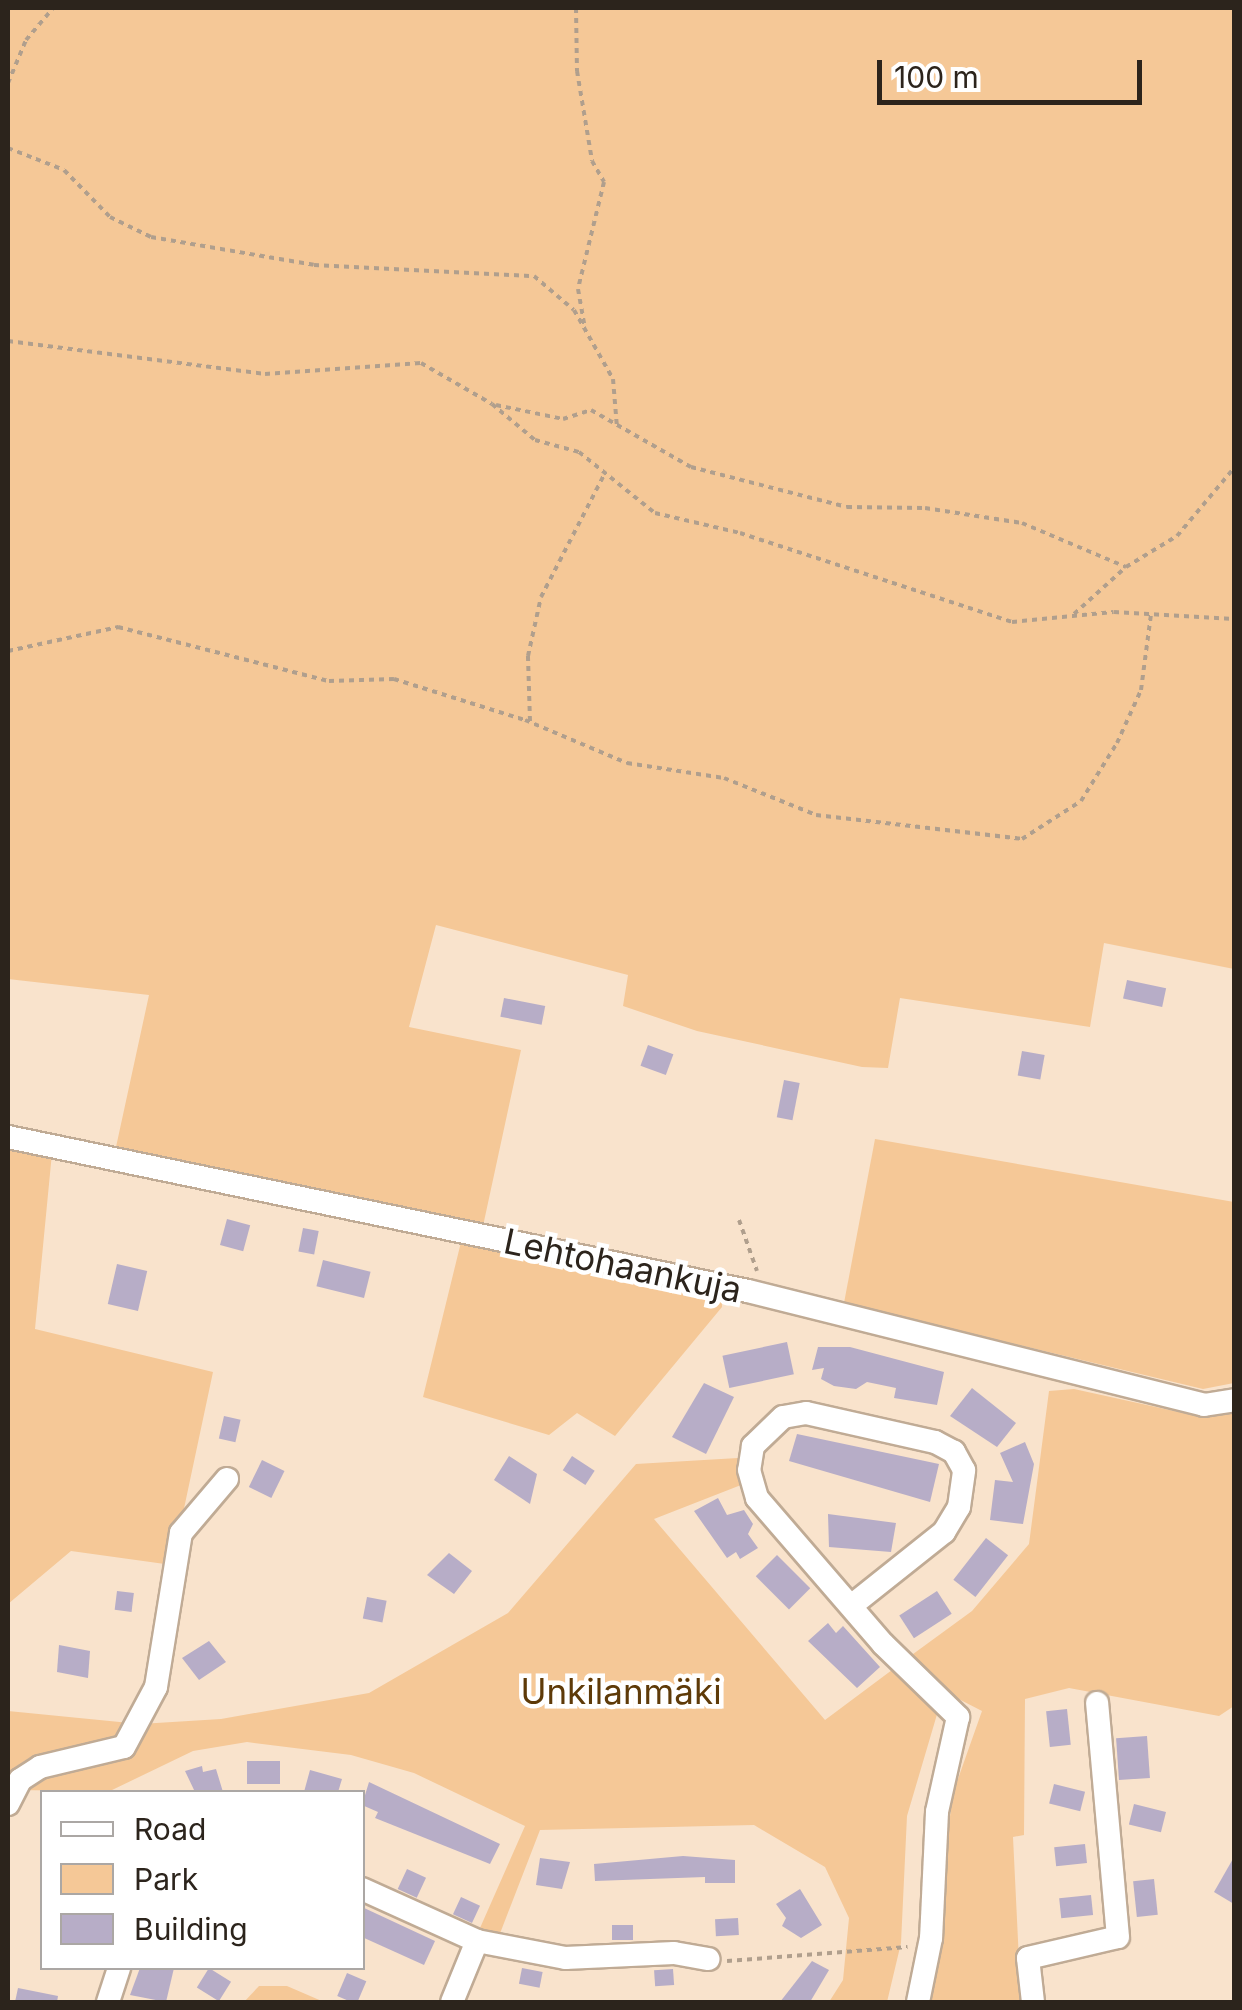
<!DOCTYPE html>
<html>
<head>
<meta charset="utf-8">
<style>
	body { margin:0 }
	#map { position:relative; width:1242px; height:2010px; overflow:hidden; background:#f9e3cc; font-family:Inter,sans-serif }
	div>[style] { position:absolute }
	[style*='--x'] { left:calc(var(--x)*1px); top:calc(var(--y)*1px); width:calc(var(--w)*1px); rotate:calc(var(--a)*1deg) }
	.green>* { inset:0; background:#f5c897 }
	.building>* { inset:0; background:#b7adc7; transform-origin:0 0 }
	.path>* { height:4px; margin-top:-2px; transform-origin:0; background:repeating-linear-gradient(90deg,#b09f8d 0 5px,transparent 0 10px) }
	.roads { filter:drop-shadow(2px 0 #c0ab95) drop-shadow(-2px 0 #c0ab95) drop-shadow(0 2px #c0ab95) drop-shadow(0 -2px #c0ab95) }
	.minor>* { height:22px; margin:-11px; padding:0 11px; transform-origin:11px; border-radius:11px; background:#fff }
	span { translate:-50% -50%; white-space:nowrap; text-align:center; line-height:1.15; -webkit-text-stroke:9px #fff; paint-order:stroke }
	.street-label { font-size:35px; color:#2c241c }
	.park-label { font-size:35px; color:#5e3a08 }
	.frame { position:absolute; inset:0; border:10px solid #2c241c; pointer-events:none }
	.legend { position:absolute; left:40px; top:1790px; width:325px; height:180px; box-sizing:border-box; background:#fff; border:2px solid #aba7a4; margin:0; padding:12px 18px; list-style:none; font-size:30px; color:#2c241c }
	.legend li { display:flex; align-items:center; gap:20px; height:50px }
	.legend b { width:50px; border:2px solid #aba7a4 }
	.scale { position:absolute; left:877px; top:60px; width:265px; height:45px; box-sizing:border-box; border:5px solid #2c241c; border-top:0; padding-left:12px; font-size:30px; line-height:35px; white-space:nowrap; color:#2c241c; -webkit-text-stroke:8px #fff; paint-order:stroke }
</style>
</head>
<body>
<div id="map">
	<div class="green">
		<i style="clip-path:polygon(8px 8px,1234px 8px,1234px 969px,1104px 943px,1090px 1027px,900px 998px,888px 1068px,862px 1067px,697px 1031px,623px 1006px,628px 975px,436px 925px,409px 1027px,521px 1050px,483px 1226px,116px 1147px,149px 995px,8px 979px)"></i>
		<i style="clip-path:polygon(875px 1139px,1234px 1202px,1234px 1383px,1203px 1389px,844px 1303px)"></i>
		<i style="clip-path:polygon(8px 1143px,52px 1153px,35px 1329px,213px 1372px,172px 1565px,71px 1551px,8px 1604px)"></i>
		<i style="clip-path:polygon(462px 1238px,722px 1298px,722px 1307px,615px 1436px,577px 1413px,549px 1435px,423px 1397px)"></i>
		<i style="clip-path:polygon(1074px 1389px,1206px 1418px,1209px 1412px,1234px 1410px,1234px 1706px,1219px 1716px,1069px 1688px,1025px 1699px,1024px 1835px,1013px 1837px,1021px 2002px,926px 2002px,953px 1793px,982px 1711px,947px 1693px,909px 1657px,972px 1611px,1029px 1544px,1049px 1391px)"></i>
		<i style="clip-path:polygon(738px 1458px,741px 1485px,654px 1519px,825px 1720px,892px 1670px,938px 1711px,907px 1816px,901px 1943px,887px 2002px,829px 2002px,843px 1980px,849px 1918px,825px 1867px,754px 1825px,540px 1830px,499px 1936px,480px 1928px,525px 1826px,414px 1773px,351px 1755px,247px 1742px,193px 1751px,110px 1791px,8px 1790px,8px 1711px,140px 1724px,221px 1719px,369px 1693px,508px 1613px,636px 1464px)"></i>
		<i style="clip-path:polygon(259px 1986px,287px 1986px,324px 2002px,244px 2002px)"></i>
	</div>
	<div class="building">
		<i style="left:1127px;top:980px;width:40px;height:19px;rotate:12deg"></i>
		<i style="left:504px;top:998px;width:42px;height:19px;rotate:11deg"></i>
		<i style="left:648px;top:1045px;width:27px;height:22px;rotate:20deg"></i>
		<i style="left:1022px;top:1051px;width:23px;height:25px;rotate:10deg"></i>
		<i style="left:784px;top:1080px;width:16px;height:38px;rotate:11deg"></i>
		<i style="left:227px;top:1219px;width:24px;height:27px;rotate:15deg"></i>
		<i style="left:303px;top:1228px;width:16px;height:24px;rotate:11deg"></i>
		<i style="left:323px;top:1260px;width:49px;height:27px;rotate:14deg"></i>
		<i style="left:117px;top:1264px;width:31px;height:41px;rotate:13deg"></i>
		<i style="left:787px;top:1342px;width:33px;height:66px;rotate:78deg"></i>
		<i style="clip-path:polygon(818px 1347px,850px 1347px,944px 1372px,937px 1405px,894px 1398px,896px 1388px,867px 1382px,856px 1389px,834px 1386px,821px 1379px,824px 1368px,812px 1370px)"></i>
		<i style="clip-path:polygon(704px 1383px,734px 1397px,706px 1454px,672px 1437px)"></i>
		<i style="clip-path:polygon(972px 1388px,1016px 1423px,997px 1447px,950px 1416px)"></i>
		<i style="left:224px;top:1416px;width:17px;height:23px;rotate:13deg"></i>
		<i style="clip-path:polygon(797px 1434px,939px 1464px,930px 1502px,789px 1461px)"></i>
		<i style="clip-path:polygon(1025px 1442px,1034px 1464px,1023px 1524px,990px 1520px,995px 1480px,1013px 1482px,1000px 1453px)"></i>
		<i style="clip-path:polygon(509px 1456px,537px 1474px,530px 1504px,494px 1480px)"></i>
		<i style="left:572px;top:1456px;width:27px;height:17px;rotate:33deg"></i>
		<i style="left:262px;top:1460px;width:25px;height:30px;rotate:26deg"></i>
		<i style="clip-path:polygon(718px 1498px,727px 1515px,744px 1510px,753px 1524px,748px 1534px,758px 1548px,740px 1559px,736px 1552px,727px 1558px,694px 1511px)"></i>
		<i style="clip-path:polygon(828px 1514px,896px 1523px,891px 1552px,829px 1547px)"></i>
		<i style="left:986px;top:1538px;width:28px;height:53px;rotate:38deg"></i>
		<i style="clip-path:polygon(449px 1553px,472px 1571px,454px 1594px,427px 1575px)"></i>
		<i style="left:777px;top:1555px;width:47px;height:30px;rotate:45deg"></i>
		<i style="left:117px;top:1591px;width:17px;height:19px;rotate:7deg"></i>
		<i style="left:937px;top:1591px;width:27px;height:45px;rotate:57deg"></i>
		<i style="left:367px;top:1597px;width:20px;height:22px;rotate:11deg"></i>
		<i style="clip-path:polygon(828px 1623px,836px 1633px,843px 1626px,880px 1667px,857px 1688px,808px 1641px)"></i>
		<i style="clip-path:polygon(209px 1641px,226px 1662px,199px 1680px,182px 1658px)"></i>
		<i style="clip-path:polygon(59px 1645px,90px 1651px,88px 1678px,57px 1672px)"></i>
		<i style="left:1067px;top:1709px;width:36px;height:21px;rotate:84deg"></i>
		<i style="left:1147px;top:1736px;width:42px;height:31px;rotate:86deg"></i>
		<i style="left:247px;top:1761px;width:33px;height:23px"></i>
		<i style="clip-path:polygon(202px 1766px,203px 1772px,216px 1769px,223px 1792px,195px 1792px,185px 1771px)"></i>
		<i style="clip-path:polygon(310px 1770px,342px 1779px,338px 1792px,304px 1792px)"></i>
		<i style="clip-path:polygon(369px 1782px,500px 1844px,490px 1864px,375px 1818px,378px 1812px,362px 1805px)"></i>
		<i style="left:1054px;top:1784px;width:32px;height:20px;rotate:14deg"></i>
		<i style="left:1134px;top:1804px;width:33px;height:21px;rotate:14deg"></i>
		<i style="left:1085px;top:1844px;width:19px;height:31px;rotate:84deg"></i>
		<i style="clip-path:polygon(683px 1856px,735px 1860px,735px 1883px,705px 1883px,705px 1877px,595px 1881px,594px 1864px)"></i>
		<i style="clip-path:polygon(1234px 1857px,1234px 1904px,1214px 1892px)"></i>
		<i style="clip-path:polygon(540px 1858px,570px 1862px,562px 1889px,536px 1885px)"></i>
		<i style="left:407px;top:1869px;width:21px;height:22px;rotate:25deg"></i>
		<i style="left:1154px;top:1879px;width:36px;height:21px;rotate:84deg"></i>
		<i style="clip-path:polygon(800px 1889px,822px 1925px,801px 1938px,782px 1926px,786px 1918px,776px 1904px)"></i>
		<i style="left:1091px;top:1895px;width:20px;height:32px;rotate:84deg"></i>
		<i style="left:461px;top:1897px;width:21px;height:19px;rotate:25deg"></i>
		<i style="clip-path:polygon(362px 1907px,435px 1941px,424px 1965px,362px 1937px)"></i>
		<i style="left:738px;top:1918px;width:17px;height:23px;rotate:87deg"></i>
		<i style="left:633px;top:1925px;width:15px;height:21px;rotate:90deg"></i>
		<i style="clip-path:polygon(812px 1961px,829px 1970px,810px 2002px,780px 2002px)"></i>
		<i style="clip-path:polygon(140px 1968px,174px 1968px,166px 2002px,130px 1995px)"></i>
		<i style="left:209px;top:1968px;width:26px;height:23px;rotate:32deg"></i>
		<i style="left:522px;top:1968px;width:21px;height:16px;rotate:11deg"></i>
		<i style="left:673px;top:1969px;width:16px;height:19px;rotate:86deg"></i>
		<i style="left:347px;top:1973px;width:21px;height:25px;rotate:23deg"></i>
		<i style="clip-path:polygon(18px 1988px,58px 1996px,57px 2002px,15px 2002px)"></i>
	</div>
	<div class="path">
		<i style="--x:576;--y:8;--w:63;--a:89.1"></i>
		<i style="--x:577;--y:71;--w:91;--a:80.5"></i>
		<i style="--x:592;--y:161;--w:24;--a:60"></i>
		<i style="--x:604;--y:182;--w:110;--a:103.7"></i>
		<i style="--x:578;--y:289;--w:36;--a:80"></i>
		<i style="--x:8;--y:83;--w:47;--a:-67.3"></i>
		<i style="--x:26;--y:40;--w:42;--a:-49.8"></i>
		<i style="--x:8;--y:148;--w:60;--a:21.4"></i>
		<i style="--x:64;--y:170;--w:66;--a:45.6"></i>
		<i style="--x:110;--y:217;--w:46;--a:26"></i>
		<i style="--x:151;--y:237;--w:165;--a:9.7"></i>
		<i style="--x:314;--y:265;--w:220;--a:2.9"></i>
		<i style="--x:534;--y:276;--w:52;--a:40.4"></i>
		<i style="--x:574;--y:310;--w:79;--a:60.5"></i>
		<i style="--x:613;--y:379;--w:49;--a:85.3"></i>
		<i style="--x:8;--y:341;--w:259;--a:7.3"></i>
		<i style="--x:265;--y:374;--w:156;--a:-4"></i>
		<i style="--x:421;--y:363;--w:82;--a:30"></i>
		<i style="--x:492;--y:404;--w:56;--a:39.9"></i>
		<i style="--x:535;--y:440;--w:46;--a:15.3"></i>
		<i style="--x:579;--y:452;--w:97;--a:38.8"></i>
		<i style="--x:655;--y:513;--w:87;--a:13.2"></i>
		<i style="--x:740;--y:533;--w:286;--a:18.1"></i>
		<i style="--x:1012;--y:622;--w:102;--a:-5.6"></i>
		<i style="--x:1114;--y:612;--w:120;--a:3.3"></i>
		<i style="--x:496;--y:405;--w:68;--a:11.8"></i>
		<i style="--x:563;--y:419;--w:29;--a:-18"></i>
		<i style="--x:591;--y:410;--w:115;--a:29.7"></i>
		<i style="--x:691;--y:467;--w:161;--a:14.4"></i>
		<i style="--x:847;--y:507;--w:78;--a:0.7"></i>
		<i style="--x:925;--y:508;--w:98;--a:8.8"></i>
		<i style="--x:1022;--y:523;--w:113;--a:22.9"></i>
		<i style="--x:1126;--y:567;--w:60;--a:-31.3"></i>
		<i style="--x:1177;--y:536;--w:89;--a:-50"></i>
		<i style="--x:1074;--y:614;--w:70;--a:-42.1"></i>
		<i style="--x:8;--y:651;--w:113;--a:-12.3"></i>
		<i style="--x:118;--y:627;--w:218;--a:14.4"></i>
		<i style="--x:329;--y:681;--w:65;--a:-1.8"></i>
		<i style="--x:394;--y:679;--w:137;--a:17.4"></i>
		<i style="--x:525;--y:720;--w:111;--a:22.9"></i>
		<i style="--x:627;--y:763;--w:98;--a:8.8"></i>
		<i style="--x:724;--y:778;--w:99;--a:21.9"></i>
		<i style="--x:816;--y:815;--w:207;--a:6.6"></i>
		<i style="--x:1022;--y:839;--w:70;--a:-32.8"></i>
		<i style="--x:1081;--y:801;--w:68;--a:-58.2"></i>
		<i style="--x:1117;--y:743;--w:58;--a:-65.6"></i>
		<i style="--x:1141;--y:690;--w:77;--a:-82.5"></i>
		<i style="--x:530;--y:721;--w:65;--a:-91.8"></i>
		<i style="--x:528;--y:656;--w:60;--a:-77.6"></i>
		<i style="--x:541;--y:597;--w:140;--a:-62.7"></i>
		<i style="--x:739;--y:1220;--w:54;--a:70.6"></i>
		<i style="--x:727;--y:1961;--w:181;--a:-4.4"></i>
	</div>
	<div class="roads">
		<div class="minor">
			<i style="--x:8;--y:1137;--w:756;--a:11.76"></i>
			<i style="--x:748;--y:1291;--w:470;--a:14"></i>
			<i style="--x:1204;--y:1405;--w:30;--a:-9"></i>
			<i style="--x:851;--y:1606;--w:119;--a:-38.5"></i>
			<i style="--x:944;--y:1532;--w:29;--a:-59"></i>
			<i style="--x:959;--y:1507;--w:37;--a:-82"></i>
			<i style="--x:964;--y:1470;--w:21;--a:-119"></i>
			<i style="--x:954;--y:1452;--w:21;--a:-152"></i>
			<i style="--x:935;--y:1442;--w:132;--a:-167.3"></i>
			<i style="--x:806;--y:1413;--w:23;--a:170"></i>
			<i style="--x:783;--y:1417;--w:42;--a:136"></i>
			<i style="--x:753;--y:1446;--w:24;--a:99"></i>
			<i style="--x:749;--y:1470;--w:29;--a:74"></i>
			<i style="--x:757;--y:1498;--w:193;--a:49.2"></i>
			<i style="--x:883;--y:1644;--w:105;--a:44.2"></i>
			<i style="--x:958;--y:1717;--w:97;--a:102.5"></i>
			<i style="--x:937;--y:1812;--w:126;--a:92.7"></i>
			<i style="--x:931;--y:1938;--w:65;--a:101.5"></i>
			<i style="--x:8;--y:1804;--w:27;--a:-63"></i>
			<i style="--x:20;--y:1780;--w:24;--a:-33"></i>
			<i style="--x:40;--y:1767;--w:86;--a:-13.4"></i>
			<i style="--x:124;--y:1747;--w:68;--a:-61.9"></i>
			<i style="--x:156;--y:1687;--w:156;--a:-80.8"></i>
			<i style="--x:181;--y:1533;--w:71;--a:-49.6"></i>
			<i style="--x:362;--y:1889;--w:126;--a:24.3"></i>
			<i style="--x:477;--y:1941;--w:66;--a:112.3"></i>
			<i style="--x:477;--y:1941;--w:90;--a:10.9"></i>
			<i style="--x:565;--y:1958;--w:109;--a:-2.6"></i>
			<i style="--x:674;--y:1953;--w:35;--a:10"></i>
			<i style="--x:108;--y:2002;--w:36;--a:-72"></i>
			<i style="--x:1033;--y:2002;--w:44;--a:-96.5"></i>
			<i style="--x:1028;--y:1958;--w:92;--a:-13.1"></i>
			<i style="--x:1118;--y:1937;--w:235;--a:-95.1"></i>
		</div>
	</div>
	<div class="street-label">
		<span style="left:623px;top:1265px;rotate:12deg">Lehtohaankuja</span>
	</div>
	<div class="park-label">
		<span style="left:621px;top:1691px">Unkilanmäki</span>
	</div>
	<div class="frame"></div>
	<ul class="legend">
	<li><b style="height:12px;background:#fff"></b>Road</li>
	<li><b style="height:28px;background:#f5c897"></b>Park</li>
	<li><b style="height:28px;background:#b7adc7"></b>Building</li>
	</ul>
	<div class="scale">100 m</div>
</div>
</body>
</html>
